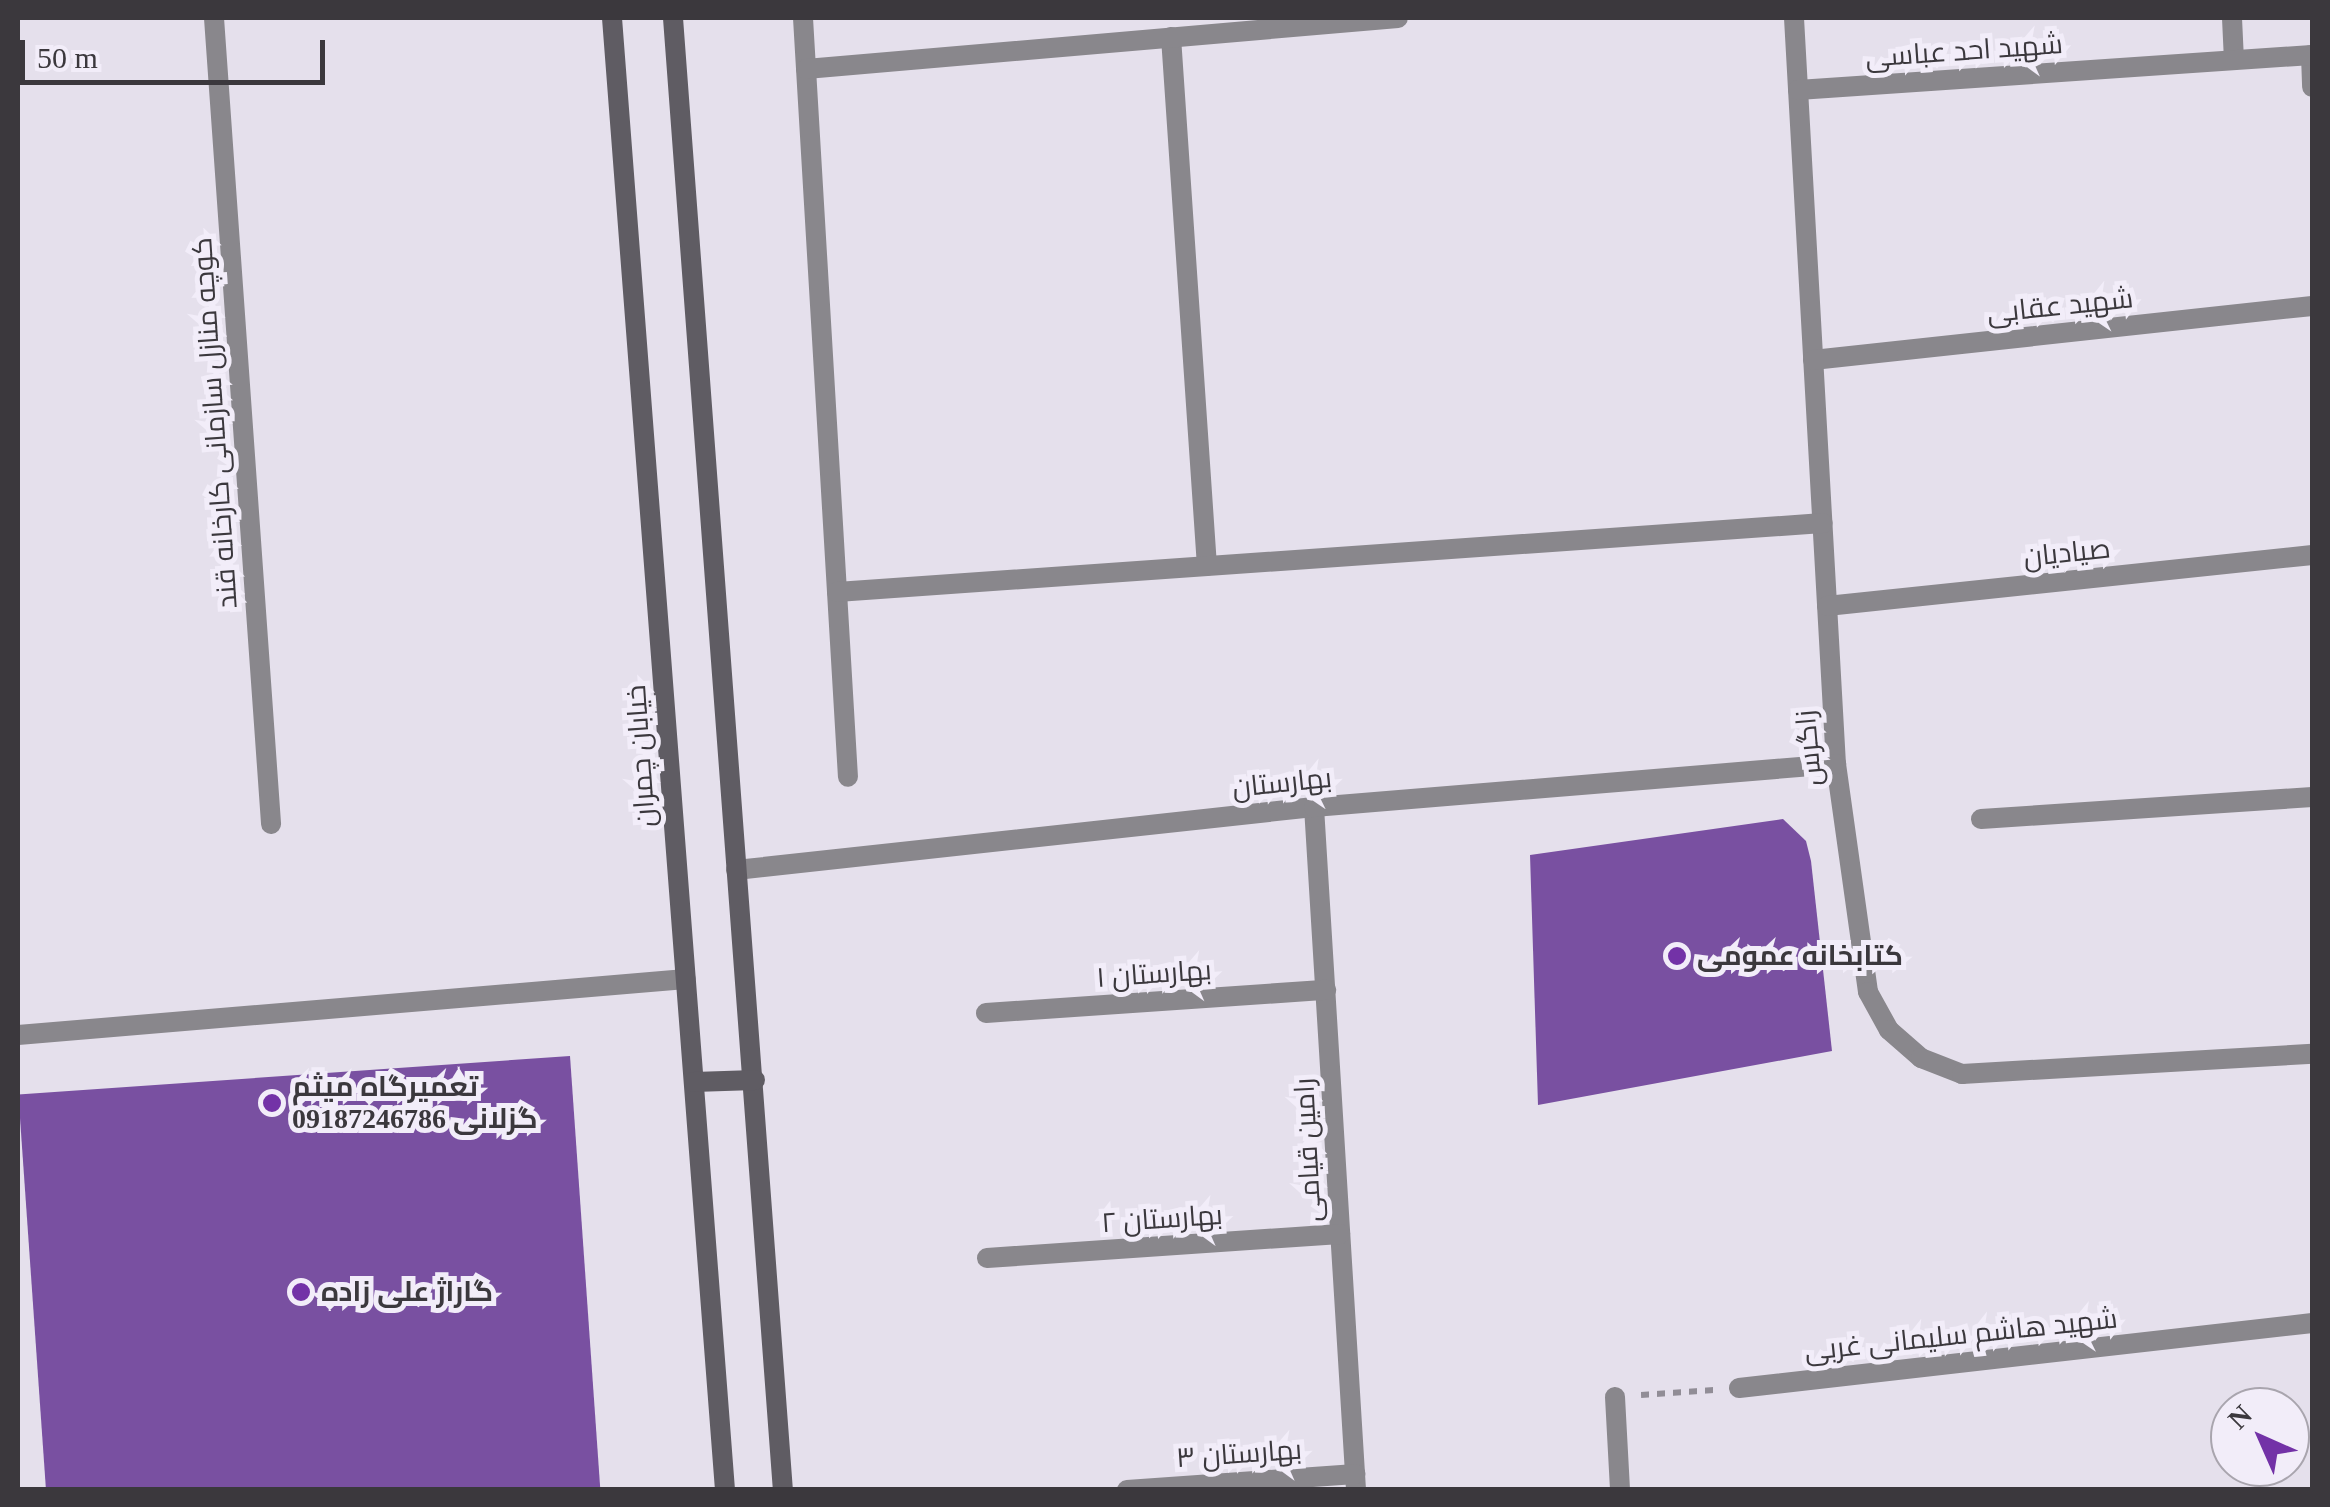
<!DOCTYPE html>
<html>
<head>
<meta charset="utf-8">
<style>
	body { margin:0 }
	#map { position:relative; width:2330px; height:1507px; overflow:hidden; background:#e5e0ec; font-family:"Times New Roman",Cairo,serif }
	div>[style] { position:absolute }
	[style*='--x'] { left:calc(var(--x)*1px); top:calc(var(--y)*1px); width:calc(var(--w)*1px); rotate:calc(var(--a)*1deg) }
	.building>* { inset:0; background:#7950a1; transform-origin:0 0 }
	.path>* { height:6px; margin-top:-3px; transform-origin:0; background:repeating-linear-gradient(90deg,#918d96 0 8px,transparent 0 16px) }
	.street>* { height:20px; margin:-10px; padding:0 10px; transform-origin:10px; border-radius:10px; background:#89878c }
	.secondary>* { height:20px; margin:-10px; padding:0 10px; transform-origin:10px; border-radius:10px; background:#5f5c63 }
	.dots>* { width:28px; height:28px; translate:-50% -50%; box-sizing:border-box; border:5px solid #f2edf9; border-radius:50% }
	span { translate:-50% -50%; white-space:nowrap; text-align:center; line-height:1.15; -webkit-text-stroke:10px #f2edf9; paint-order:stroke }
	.street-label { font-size:28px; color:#3b383d }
	.poi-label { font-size:28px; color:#3b383d; font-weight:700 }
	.left { translate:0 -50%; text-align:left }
	.frame { position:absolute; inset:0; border:20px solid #3b383d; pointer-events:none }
	.north { position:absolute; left:2210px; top:1387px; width:100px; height:100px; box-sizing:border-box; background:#f2edf9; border:2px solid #a9a5ae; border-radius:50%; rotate:315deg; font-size:28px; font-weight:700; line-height:40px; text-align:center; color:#3b383d }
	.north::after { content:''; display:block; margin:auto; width:35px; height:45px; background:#7332a7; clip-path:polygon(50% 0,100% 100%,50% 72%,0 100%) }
	.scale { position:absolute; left:20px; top:40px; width:305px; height:45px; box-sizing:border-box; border:5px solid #3b383d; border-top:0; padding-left:12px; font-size:30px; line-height:35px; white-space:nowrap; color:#3b383d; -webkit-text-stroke:8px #f2edf9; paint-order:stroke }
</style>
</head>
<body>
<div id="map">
	<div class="building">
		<i style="clip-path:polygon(1783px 819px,1806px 841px,1811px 861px,1832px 1051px,1538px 1105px,1530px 855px)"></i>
		<i style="left:570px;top:1056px;width:435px;height:553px;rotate:86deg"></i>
	</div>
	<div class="path">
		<i style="--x:1641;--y:1395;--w:73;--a:-3.9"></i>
	</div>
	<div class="street">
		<i style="--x:214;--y:18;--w:808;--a:85.95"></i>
		<i style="--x:803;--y:18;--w:760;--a:86.61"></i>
		<i style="--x:1794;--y:18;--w:747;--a:86.78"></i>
		<i style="--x:1836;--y:764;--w:230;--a:82"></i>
		<i style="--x:1868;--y:992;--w:43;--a:61.1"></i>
		<i style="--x:1889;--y:1030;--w:43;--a:41.2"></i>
		<i style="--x:1921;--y:1058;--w:44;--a:21.3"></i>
		<i style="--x:1962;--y:1074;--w:351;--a:-3.3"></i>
		<i style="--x:2232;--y:18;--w:42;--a:87.3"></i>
		<i style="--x:1171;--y:37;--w:530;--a:86.11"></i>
		<i style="--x:2311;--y:55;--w:32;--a:88"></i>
		<i style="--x:806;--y:69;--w:594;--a:-4.92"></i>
		<i style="--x:1798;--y:90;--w:515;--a:-3.9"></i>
		<i style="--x:1813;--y:360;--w:502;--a:-6.18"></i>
		<i style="--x:837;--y:592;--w:988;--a:-4"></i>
		<i style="--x:1827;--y:606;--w:488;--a:-6"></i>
		<i style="--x:1314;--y:807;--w:684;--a:86.48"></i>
		<i style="--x:1981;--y:819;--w:332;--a:-3.8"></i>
		<i style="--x:736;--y:870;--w:581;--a:-6.22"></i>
		<i style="--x:1314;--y:807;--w:524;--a:-4.71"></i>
		<i style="--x:986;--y:1013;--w:341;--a:-3.9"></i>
		<i style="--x:18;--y:1035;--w:670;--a:-4.79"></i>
		<i style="--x:987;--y:1258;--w:354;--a:-3.9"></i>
		<i style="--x:1739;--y:1388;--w:577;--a:-6.47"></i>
		<i style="--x:1615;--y:1397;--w:93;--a:86.9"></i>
		<i style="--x:1127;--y:1490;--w:229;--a:-4"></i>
	</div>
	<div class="secondary">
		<i style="--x:612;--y:18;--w:1476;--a:85.61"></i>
		<i style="--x:673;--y:18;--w:1476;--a:85.73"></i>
		<i style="--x:694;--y:1082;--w:61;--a:-1.9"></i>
	</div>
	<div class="dots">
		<i style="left:1677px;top:956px;background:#7332a7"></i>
		<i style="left:272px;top:1103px;background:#7332a7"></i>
		<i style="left:301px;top:1292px;background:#7332a7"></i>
	</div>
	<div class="street-label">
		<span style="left:1964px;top:51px;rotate:-4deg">شهید احد عباسی</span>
		<span style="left:2060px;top:306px;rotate:-6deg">شهید عقابی</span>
		<span style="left:215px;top:423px;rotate:-94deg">کوچه منازل سازمانی کارخانه قند</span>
		<span style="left:2067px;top:553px;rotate:-6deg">صیادیان</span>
		<span style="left:1809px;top:748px;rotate:-95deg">زاگرس</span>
		<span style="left:641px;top:756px;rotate:-94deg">خیابان چمران</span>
		<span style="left:1282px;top:783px;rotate:-6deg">بهارستان</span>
		<span style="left:1154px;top:974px;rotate:-4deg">بهارستان ۱</span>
		<span style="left:1308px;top:1150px;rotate:-93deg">رامین قیامی</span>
		<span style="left:1162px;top:1219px;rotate:-4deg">بهارستان ۲</span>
		<span style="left:1961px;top:1335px;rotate:-6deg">شهید هاشم سلیمانی غربی</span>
		<span style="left:1239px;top:1454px;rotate:-4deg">بهارستان ۳</span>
	</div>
	<div class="poi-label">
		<span class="left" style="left:1697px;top:956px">کتابخانه عمومی</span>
		<span class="left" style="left:292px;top:1103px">تعمیرگاه میثم<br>گزلانی 09187246786</span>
		<span class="left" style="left:321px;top:1292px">گاراژ علی زاده</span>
	</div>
	<div class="frame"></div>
	<div class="north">N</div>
	<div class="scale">50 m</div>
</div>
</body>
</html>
